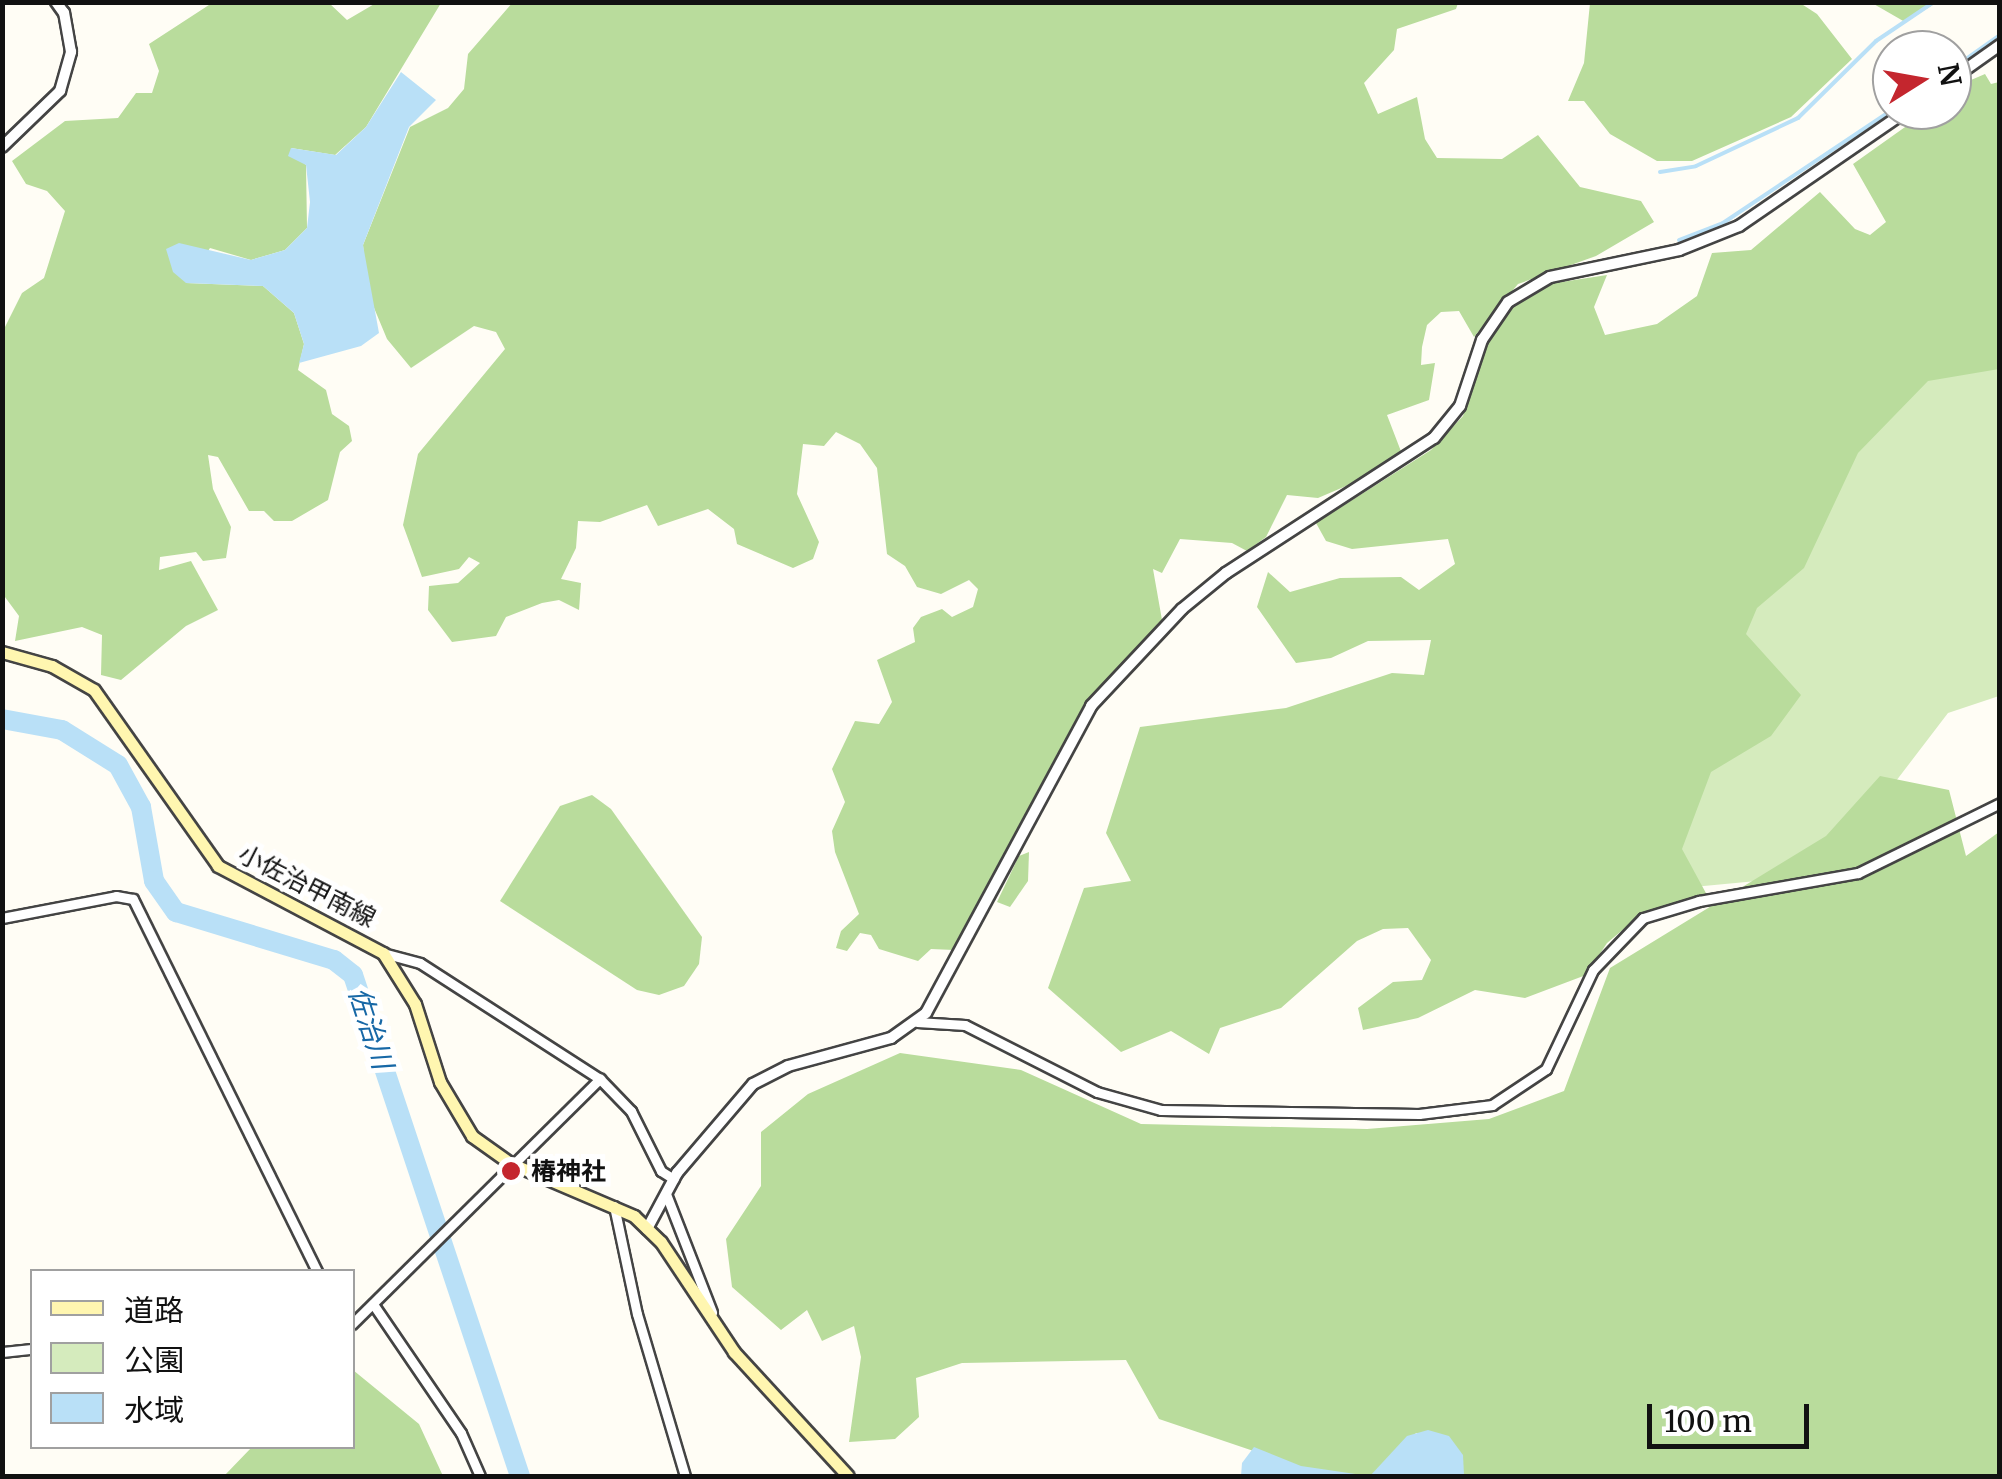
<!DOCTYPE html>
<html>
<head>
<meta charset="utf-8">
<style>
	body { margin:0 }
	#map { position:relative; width:2002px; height:1479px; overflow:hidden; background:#fffdf5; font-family:Merriweather,"Noto Sans JP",serif }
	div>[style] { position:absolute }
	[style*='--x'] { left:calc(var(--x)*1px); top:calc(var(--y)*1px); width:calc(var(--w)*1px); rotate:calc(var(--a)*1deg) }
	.green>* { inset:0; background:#d5ebbd }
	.forest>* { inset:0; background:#b9dc9c }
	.water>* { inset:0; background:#b9e0f7 }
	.stream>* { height:4px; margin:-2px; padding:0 2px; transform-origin:2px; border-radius:2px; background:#b9e0f7 }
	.river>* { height:20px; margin:-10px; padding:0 10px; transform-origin:10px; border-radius:10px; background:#b9e0f7 }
	.roads { filter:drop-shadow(2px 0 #444) drop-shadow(-2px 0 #444) drop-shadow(0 2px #444) drop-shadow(0 -2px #444) }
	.minor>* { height:9px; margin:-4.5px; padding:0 4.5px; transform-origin:4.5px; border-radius:4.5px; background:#fff }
	.tertiary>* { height:10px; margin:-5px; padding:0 5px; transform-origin:5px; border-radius:5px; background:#fff }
	.secondary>* { height:11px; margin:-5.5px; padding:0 5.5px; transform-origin:5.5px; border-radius:5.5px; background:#fff6b0 }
	.dots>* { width:28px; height:28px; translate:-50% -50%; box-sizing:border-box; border:5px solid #fff; border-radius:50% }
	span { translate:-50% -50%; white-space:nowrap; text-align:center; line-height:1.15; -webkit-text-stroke:10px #fff; paint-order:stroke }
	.street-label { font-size:25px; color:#111 }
	.poi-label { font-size:25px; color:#111; font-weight:700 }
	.left { translate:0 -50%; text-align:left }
	.water-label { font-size:28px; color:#1768a6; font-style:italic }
	.frame { position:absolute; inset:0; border:5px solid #111; pointer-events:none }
	.legend { position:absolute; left:30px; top:1269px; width:325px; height:180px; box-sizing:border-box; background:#fff; border:2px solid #a0a0a0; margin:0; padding:12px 18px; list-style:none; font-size:30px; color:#111 }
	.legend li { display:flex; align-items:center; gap:20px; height:50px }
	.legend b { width:50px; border:2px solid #a0a0a0 }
	.north { position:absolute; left:1872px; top:30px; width:100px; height:100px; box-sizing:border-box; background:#fff; border:2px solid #a0a0a0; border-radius:50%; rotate:79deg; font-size:28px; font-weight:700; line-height:40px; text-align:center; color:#111 }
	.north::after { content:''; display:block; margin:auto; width:35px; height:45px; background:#c4262e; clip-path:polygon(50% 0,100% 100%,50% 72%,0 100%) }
	.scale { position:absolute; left:1647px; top:1404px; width:162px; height:45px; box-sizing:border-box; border:5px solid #111; border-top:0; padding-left:12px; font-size:30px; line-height:35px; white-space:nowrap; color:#111; -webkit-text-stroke:8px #fff; paint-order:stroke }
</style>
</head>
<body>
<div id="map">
	<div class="green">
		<i style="clip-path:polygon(1999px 335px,1999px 696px,1948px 713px,1854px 836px,1778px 879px,1693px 887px,1666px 857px,1742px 594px,1921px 365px)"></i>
	</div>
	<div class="forest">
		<i style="clip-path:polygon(513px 2px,1458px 3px,1456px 9px,1397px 29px,1394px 50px,1364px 83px,1378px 114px,1417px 97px,1425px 139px,1437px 158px,1502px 159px,1538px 135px,1580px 187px,1641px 201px,1654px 222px,1596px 256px,1518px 284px,1474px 337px,1459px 311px,1441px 312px,1427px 325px,1422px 347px,1421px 365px,1435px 363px,1429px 400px,1387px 415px,1402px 454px,1374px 474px,1318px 498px,1287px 495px,1266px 537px,1247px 551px,1232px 543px,1180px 539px,1162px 573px,1153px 569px,1162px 620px,1087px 705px,954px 950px,931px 949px,918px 961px,879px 949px,871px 935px,860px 933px,847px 951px,836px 948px,841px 931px,859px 914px,835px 852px,832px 831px,845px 802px,832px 769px,855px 721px,879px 724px,892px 702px,877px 660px,915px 642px,913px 628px,921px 617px,942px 609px,952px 617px,973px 607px,978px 589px,969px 580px,941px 594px,917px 587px,905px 566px,887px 554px,877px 468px,860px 444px,836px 432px,824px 446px,803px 444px,797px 494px,819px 542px,813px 559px,793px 568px,737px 544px,734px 529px,708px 509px,658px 526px,647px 505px,600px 522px,578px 521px,576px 548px,561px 579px,581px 583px,579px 610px,559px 600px,542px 603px,506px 617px,496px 636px,452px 642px,428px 610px,429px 586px,458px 583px,480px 563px,469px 557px,459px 569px,422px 577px,403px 525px,418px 454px,505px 349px,496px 332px,474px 326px,411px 368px,387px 339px,367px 291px,363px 245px,410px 127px,448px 108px,464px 89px,468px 54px)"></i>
		<i style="clip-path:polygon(212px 3px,329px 3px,347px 20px,376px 3px,441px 3px,366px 127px,335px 155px,291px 148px,306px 165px,307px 228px,285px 250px,251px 260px,210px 248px,186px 283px,263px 286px,294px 313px,304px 344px,298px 370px,326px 390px,332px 414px,349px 426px,352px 441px,340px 452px,328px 500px,292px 521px,274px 521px,264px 511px,249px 511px,218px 457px,208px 455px,213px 489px,231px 527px,226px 558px,203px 561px,196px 552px,160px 557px,159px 570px,191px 561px,218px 610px,186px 626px,121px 680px,101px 675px,102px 635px,82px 627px,15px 641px,19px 616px,2px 593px,2px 333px,22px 293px,44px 278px,65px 211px,47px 191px,26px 184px,12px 161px,65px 121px,118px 118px,136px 93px,152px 93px,159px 71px,149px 44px)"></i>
		<i style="clip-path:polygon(1590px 3px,1800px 3px,1817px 14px,1852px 59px,1791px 117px,1692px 161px,1657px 161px,1610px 134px,1584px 101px,1568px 101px,1584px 63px)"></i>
		<i style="clip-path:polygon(1872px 3px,1936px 3px,1905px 22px)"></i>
		<i style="clip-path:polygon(1985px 74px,1991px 84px,1999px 82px,1999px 369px,1928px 381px,1858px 453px,1804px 568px,1757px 608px,1746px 634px,1801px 695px,1771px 736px,1711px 772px,1682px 849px,1707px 895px,1644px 912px,1607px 943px,1586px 975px,1525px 998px,1475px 990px,1418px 1018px,1363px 1030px,1358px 1008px,1393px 982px,1422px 980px,1431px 960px,1408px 928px,1383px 929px,1357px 941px,1281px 1008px,1220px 1028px,1209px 1054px,1171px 1031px,1121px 1052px,1048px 988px,1084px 888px,1131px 881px,1106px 833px,1140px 727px,1286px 708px,1392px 673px,1424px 675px,1431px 640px,1368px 641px,1331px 658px,1296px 663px,1257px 607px,1268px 572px,1290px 592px,1340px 578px,1401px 577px,1419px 590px,1455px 564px,1448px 539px,1352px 549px,1326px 541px,1316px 523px,1431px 450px,1463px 416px,1482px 354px,1507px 311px,1542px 285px,1607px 275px,1594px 307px,1605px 335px,1657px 324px,1697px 296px,1712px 253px,1751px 250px,1820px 192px,1855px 229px,1870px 235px,1886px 222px,1853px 164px,1922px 115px,1952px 110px,1971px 80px)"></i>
		<i style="clip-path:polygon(1880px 776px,1949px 790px,1966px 856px,1999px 832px,1999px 1476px,1456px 1476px,1449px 1441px,1416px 1433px,1383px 1476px,1327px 1476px,1159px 1419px,1126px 1360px,962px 1363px,916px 1378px,919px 1417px,895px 1439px,849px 1442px,861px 1357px,854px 1326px,822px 1341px,807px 1310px,781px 1330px,732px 1287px,726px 1239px,761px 1186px,761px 1132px,808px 1094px,900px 1053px,1021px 1070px,1141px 1124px,1367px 1129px,1489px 1119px,1564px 1091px,1610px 968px,1826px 836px)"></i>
		<i style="clip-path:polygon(592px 795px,611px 809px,702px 937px,699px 964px,684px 986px,659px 995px,637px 990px,500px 901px,560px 806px)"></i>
		<i style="clip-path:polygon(1029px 852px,1028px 881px,1010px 907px,997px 902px,1019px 856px)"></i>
		<i style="clip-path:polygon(353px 1370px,419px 1424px,443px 1476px,224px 1476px,252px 1447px,352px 1446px)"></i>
	</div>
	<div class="water">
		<i style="clip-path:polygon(401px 72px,436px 100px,409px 127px,363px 245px,379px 333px,361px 346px,299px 363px,304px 344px,294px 313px,263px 286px,186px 283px,173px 272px,166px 249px,179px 243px,251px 260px,285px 250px,307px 228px,310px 202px,306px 165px,288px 156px,291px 148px,336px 155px,366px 127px)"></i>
		<i style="clip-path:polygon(1428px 1430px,1449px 1436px,1463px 1455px,1464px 1475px,1370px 1476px,1407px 1436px)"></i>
		<i style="clip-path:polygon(1254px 1447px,1301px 1466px,1369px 1476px,1241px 1476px,1242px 1463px)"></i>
	</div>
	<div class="stream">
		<i style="--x:1952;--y:69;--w:59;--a:-35.3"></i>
		<i style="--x:1660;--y:172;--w:36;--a:-9"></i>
		<i style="--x:1696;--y:166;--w:113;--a:-25.2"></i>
		<i style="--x:1798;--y:118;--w:110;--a:-44.6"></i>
		<i style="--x:1876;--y:41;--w:70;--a:-33.9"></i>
		<i style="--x:1679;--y:240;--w:47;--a:-21.1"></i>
		<i style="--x:1723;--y:223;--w:203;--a:-33.8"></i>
	</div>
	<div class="river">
		<i style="--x:2;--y:719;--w:61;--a:10.4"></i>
		<i style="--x:62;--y:730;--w:66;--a:32"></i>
		<i style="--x:118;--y:765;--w:48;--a:61.3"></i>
		<i style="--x:141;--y:807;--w:75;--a:80"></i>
		<i style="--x:154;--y:881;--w:38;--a:55"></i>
		<i style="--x:176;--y:912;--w:165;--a:16.9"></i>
		<i style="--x:334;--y:960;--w:24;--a:38"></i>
		<i style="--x:353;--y:975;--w:528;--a:71.57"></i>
	</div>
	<div class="roads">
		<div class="minor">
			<i style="--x:2;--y:918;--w:116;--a:-10.9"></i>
			<i style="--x:116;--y:896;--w:17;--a:10"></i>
			<i style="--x:133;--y:899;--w:416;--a:63.7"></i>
			<i style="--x:383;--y:953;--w:38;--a:15"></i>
			<i style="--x:420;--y:963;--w:214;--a:32.8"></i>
			<i style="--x:600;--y:1079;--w:45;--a:45.9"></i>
			<i style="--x:631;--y:1111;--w:67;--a:63.4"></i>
			<i style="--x:661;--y:1171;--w:15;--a:32"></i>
			<i style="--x:917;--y:1022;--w:48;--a:3.6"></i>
			<i style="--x:965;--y:1025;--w:148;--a:26.9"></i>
			<i style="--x:1097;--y:1092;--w:66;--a:15.7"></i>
			<i style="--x:1161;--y:1110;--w:258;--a:0.9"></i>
			<i style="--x:1419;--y:1114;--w:74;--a:-7"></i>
			<i style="--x:1492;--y:1105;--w:65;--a:-33.7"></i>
			<i style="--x:1546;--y:1069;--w:110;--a:-64.6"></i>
			<i style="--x:1593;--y:970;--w:72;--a:-46.1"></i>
			<i style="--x:1643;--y:918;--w:59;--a:-16.9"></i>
			<i style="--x:1699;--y:901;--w:161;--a:-10"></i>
			<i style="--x:1858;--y:873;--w:158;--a:-26.2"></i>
			<i style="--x:666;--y:1194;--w:127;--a:68.7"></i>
			<i style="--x:614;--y:1206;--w:110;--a:78"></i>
			<i style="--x:637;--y:1314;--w:169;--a:73.5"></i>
			<i style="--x:373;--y:1304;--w:156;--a:55.7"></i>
			<i style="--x:461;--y:1433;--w:47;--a:66.2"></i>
			<i style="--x:352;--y:1324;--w:349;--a:-44.7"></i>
			<i style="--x:2;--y:1352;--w:30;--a:-6"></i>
		</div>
		<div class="tertiary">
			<i style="--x:1952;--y:79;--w:59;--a:-35.3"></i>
			<i style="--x:2;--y:147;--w:81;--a:-44"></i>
			<i style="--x:60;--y:91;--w:41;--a:-74.2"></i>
			<i style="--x:71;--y:52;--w:40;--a:-100"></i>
			<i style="--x:64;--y:13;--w:14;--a:-126"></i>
			<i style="--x:647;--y:1229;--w:64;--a:-61.8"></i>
			<i style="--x:677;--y:1173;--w:117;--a:-49.5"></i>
			<i style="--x:753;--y:1084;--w:39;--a:-27"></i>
			<i style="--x:788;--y:1066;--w:107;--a:-15.2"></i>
			<i style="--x:891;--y:1038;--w:43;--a:-35.5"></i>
			<i style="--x:926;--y:1013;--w:349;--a:-61.7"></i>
			<i style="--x:1091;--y:706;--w:133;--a:-46.8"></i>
			<i style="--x:1182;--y:609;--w:57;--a:-39.3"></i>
			<i style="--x:1226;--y:573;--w:248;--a:-33"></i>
			<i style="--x:1434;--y:438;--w:41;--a:-50.9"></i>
			<i style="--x:1460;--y:406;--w:70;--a:-71.6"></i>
			<i style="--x:1482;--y:340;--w:46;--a:-55.6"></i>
			<i style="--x:1508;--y:302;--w:49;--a:-30.8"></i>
			<i style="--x:1550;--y:277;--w:132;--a:-11.8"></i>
			<i style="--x:1679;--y:250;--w:65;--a:-21.8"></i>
			<i style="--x:1739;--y:226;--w:205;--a:-34.5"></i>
		</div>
		<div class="secondary">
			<i style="--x:2;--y:652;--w:52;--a:15.6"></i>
			<i style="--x:52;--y:666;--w:48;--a:29.7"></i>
			<i style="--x:94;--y:690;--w:215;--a:54.8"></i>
			<i style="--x:218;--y:866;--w:187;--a:27.8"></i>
			<i style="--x:383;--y:953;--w:60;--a:57.9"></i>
			<i style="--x:415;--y:1004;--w:82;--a:72.2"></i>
			<i style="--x:440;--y:1082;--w:63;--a:59.3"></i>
			<i style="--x:472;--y:1136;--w:47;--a:35.4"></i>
			<i style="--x:510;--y:1163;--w:135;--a:23.1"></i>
			<i style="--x:634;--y:1216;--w:37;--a:44"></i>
			<i style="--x:661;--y:1242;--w:132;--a:56.4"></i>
			<i style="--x:734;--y:1352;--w:168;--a:47.4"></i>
		</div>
	</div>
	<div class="dots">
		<i style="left:511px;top:1171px;background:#c4262e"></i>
	</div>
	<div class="street-label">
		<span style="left:307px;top:886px;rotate:27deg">小佐治甲南線</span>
	</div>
	<div class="poi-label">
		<span class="left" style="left:531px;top:1171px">椿神社</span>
	</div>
	<div class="water-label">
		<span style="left:371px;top:1028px;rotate:72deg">佐治川</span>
	</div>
	<div class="frame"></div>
	<ul class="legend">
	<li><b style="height:12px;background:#fff6b0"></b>道路</li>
	<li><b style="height:28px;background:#d5ebbd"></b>公園</li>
	<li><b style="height:28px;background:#b9e0f7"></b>水域</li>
	</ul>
	<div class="north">N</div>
	<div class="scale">100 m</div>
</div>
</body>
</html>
